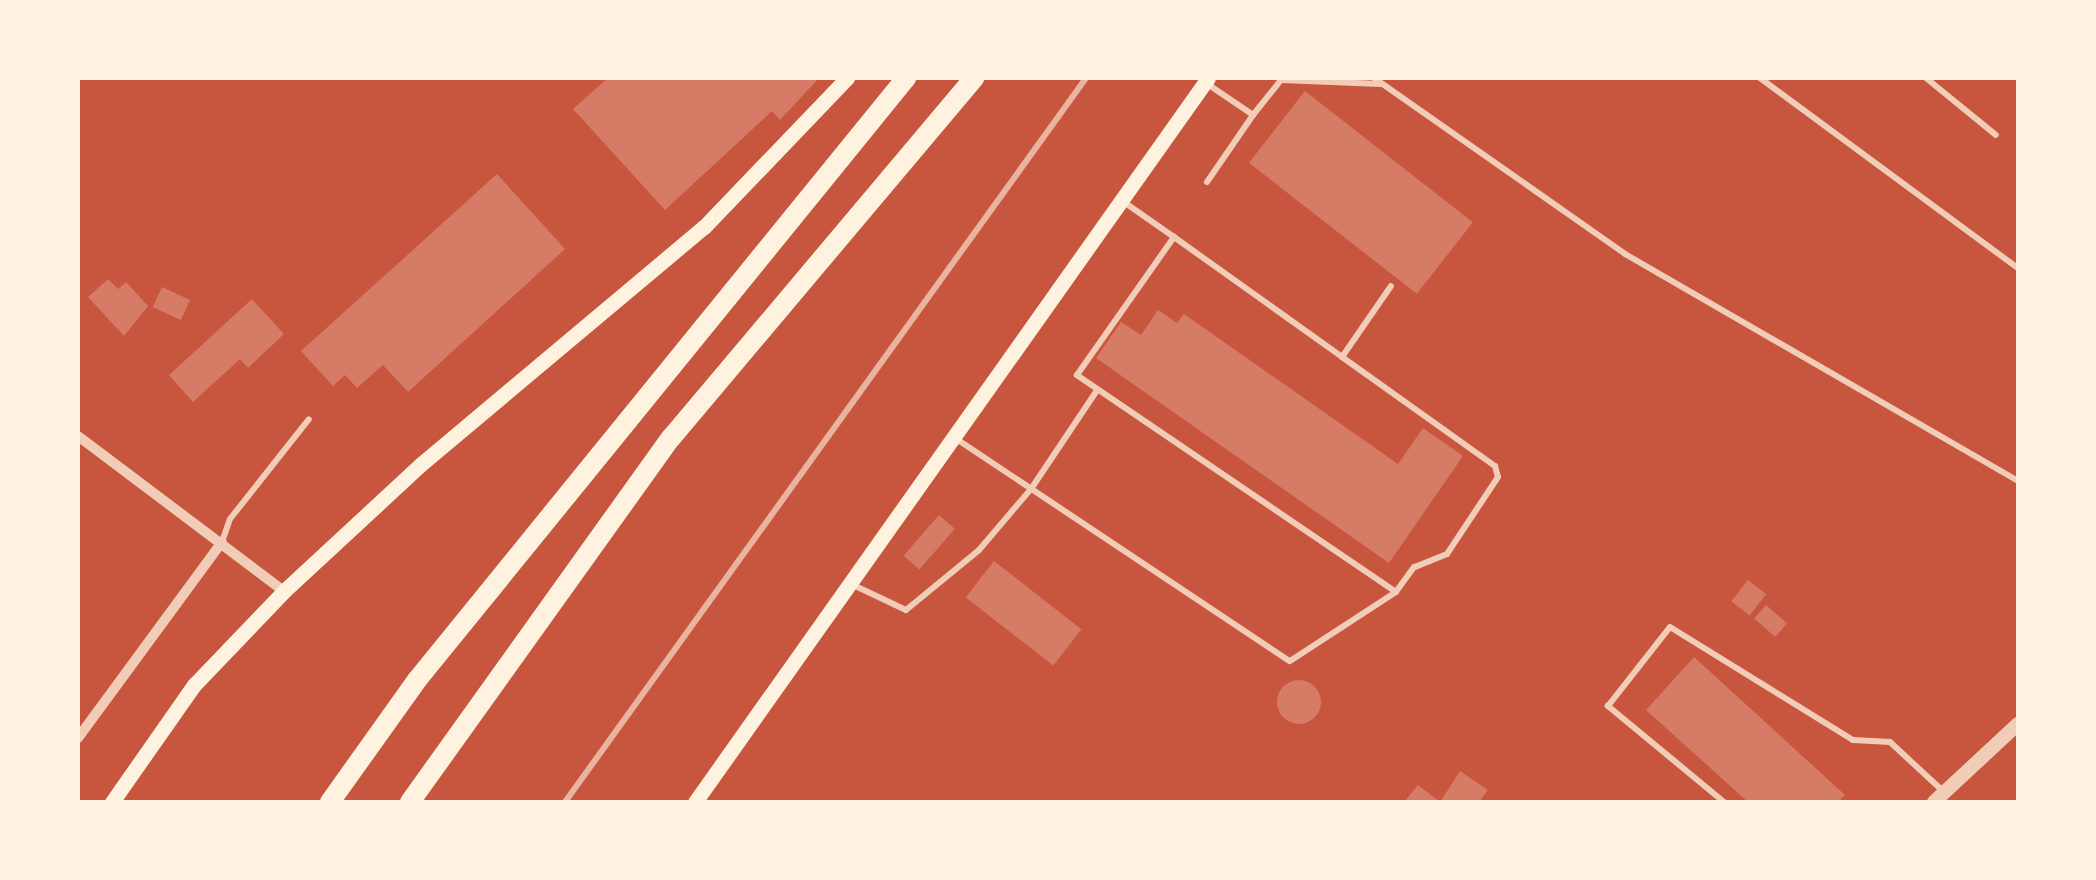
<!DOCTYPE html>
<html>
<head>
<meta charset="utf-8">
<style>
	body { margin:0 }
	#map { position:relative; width:2096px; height:880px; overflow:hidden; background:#c8553d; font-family:"IBM Plex Sans",sans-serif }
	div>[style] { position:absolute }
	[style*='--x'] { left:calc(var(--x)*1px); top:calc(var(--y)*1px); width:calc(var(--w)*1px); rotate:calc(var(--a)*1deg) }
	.building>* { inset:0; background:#d67c66; transform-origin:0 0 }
	.round { border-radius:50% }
	.service>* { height:6px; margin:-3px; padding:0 3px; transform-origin:3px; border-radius:3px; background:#f1ccb7 }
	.minor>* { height:10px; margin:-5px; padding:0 5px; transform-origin:5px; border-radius:5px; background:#f1ccb7 }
	.tertiary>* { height:14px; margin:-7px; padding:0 7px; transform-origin:7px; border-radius:7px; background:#f1ccb7 }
	.secondary>* { height:15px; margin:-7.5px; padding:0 7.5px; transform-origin:7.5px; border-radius:7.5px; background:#fff3e0 }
	.motorway>* { height:20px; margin:-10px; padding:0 10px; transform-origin:10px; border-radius:10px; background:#fff3e0 }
	.rail>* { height:6px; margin:-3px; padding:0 3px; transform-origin:3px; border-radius:3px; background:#e9b49f }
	span { translate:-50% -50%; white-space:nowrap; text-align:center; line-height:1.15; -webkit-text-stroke:10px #fff3e0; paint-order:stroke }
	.frame { position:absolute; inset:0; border:80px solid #fff3e0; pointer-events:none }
</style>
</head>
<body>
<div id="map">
	<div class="building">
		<i style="clip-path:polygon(608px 78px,819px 78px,780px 120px,772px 111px,665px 210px,573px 109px)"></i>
		<i style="left:1305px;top:91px;width:213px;height:91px;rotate:38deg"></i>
		<i style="clip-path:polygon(497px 174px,565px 249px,408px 392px,383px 365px,357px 388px,345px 375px,333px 386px,301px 351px)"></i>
		<i style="clip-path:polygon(108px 279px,118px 289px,126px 282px,148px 306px,124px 336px,88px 297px)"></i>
		<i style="left:162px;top:287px;width:31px;height:22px;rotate:25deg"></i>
		<i style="clip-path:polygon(252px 299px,284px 334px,248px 368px,240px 359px,193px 402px,169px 375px)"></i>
		<i style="clip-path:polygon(1158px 310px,1177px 323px,1184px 314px,1398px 464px,1423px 428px,1463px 456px,1389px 563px,1096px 358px,1121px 322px,1141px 335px)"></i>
		<i style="left:939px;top:515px;width:21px;height:54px;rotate:41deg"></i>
		<i style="left:994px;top:561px;width:111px;height:46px;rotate:38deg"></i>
		<i style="left:1748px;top:580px;width:23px;height:27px;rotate:38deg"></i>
		<i style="left:1766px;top:605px;width:28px;height:18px;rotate:41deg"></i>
		<i style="clip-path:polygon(1694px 657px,1845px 795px,1838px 802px,1748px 802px,1646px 710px)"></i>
		<i class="round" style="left:1277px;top:680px;width:44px;height:44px"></i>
		<i style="clip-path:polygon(1460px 771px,1488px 790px,1479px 802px,1404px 802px,1418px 785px,1440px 802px)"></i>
	</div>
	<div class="service">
		<i style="--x:1374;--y:78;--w:307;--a:35"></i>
		<i style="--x:1625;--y:254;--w:454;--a:30"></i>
		<i style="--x:1760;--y:78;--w:320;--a:36.4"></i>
		<i style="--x:1926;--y:78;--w:90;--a:39.2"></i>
		<i style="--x:1206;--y:83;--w:57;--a:34.2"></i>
		<i style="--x:1253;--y:115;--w:45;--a:-51.3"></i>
		<i style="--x:1281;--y:80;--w:100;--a:2.3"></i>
		<i style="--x:1207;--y:182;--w:81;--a:-55.5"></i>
		<i style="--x:1121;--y:200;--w:65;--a:34.9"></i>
		<i style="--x:1174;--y:237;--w:206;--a:35.5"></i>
		<i style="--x:1342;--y:357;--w:188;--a:35.5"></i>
		<i style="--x:1495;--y:466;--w:11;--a:75"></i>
		<i style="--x:1498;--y:477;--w:92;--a:123.5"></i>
		<i style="--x:1447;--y:554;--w:35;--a:158"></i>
		<i style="--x:1414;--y:567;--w:31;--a:126"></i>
		<i style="--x:1396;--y:592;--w:386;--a:-145.8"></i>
		<i style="--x:1077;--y:375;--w:169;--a:-54.9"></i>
		<i style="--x:1342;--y:357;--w:86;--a:-55.4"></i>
		<i style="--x:955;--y:438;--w:402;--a:33.7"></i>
		<i style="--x:1290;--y:661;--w:126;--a:-33.1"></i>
		<i style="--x:222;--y:542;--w:24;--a:-71"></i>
		<i style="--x:230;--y:519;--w:127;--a:-51.7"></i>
		<i style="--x:849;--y:583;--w:63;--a:25.3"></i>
		<i style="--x:906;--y:610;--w:94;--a:-39.4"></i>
		<i style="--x:979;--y:550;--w:80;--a:-49.6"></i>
		<i style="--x:1031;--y:489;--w:120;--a:-56.2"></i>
		<i style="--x:1724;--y:802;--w:151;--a:-140.4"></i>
		<i style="--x:1608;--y:706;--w:100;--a:-51.9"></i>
		<i style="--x:1670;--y:627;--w:215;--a:31.7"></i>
		<i style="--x:1853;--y:740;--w:37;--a:3"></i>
		<i style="--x:1890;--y:742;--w:75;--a:42.8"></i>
	</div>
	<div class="minor">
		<i style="--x:78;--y:436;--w:258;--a:37"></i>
		<i style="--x:78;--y:738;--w:243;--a:-53.7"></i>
	</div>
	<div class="tertiary">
		<i style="--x:1934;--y:802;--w:115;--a:-42.9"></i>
	</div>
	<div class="secondary">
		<i style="--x:112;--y:802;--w:143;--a:-55"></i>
		<i style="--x:194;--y:685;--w:130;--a:-46.2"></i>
		<i style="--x:284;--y:591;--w:185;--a:-42.8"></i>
		<i style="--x:420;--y:465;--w:371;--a:-40"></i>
		<i style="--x:704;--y:227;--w:207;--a:-46.2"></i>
		<i style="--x:695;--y:802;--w:887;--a:-54.68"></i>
	</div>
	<div class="motorway">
		<i style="--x:330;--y:802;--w:150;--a:-54.5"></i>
		<i style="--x:417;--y:680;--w:776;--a:-50.91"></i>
		<i style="--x:410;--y:802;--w:448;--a:-54.4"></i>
		<i style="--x:671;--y:438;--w:471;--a:-49.9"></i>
	</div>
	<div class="rail">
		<i style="--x:565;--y:802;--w:892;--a:-54.26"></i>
	</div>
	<div class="frame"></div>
</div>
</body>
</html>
